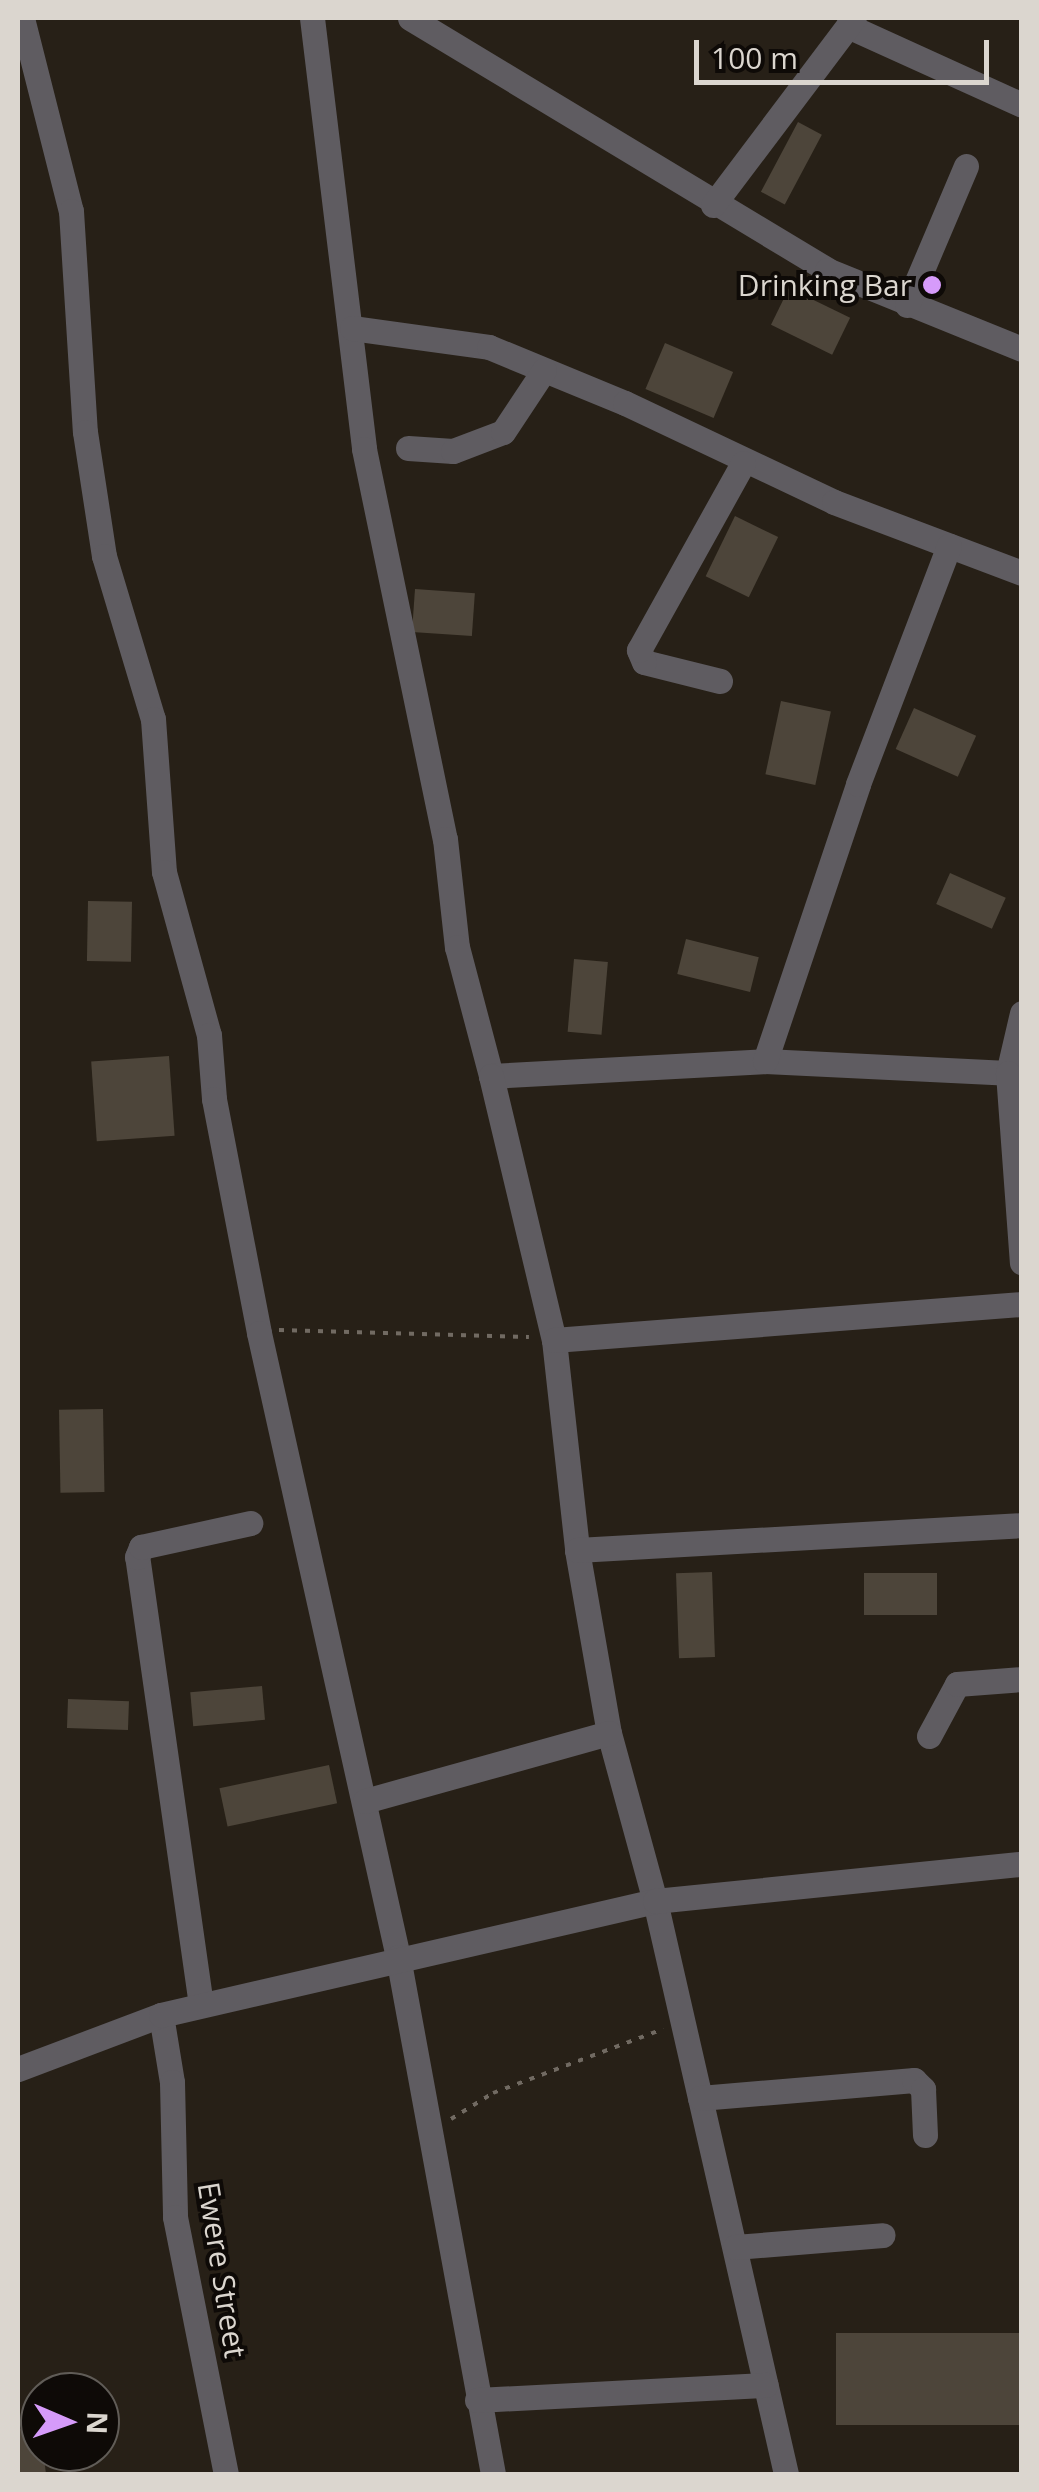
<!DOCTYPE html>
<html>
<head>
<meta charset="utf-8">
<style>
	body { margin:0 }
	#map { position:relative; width:1039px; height:2492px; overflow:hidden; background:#272017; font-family:"Open Sans",sans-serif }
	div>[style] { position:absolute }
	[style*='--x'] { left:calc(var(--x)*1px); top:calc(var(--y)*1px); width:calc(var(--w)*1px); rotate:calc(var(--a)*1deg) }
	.building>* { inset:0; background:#4d453a; transform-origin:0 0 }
	.path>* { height:4px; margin-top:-2px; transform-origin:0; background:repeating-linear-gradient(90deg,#716a62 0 5px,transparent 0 13px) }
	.minor>* { height:25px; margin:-12.5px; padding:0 12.5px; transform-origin:12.5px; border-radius:12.5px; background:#5f5c61 }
	.dots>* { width:28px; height:28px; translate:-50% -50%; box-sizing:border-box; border:5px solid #0e0a07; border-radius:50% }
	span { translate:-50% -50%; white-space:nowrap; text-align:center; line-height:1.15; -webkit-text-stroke:8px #0e0a07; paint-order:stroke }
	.poi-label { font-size:30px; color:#dbd6cf }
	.right { translate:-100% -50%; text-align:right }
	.street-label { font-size:30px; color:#dbd6cf }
	.frame { position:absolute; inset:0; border:20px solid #dbd6cf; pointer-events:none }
	.north { position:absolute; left:20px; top:2372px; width:100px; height:100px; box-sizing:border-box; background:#0e0a07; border:2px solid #605c57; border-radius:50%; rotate:92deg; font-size:28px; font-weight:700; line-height:40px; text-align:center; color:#dbd6cf }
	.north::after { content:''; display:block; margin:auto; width:35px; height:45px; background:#d69bfa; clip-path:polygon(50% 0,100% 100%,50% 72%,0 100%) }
	.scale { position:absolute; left:694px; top:40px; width:295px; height:45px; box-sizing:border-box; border:5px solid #dbd6cf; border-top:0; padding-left:12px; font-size:30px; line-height:35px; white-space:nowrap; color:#dbd6cf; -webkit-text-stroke:8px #0e0a07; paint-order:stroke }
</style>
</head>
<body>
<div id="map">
	<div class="building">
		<i style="left:798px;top:122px;width:27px;height:79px;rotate:28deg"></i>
		<i style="left:789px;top:288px;width:68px;height:41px;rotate:26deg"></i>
		<i style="left:665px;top:343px;width:74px;height:50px;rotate:23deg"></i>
		<i style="left:735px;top:516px;width:48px;height:67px;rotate:26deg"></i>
		<i style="left:415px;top:589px;width:60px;height:43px;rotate:4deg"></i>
		<i style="left:781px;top:701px;width:51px;height:75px;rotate:12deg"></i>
		<i style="left:914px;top:708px;width:68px;height:45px;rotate:24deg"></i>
		<i style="left:950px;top:873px;width:61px;height:34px;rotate:24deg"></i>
		<i style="left:88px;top:901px;width:44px;height:60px;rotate:1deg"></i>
		<i style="left:686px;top:939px;width:75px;height:36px;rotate:14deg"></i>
		<i style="left:574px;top:959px;width:34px;height:73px;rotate:5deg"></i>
		<i style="left:169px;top:1056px;width:80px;height:78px;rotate:86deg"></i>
		<i style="left:103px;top:1409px;width:83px;height:44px;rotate:89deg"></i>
		<i style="left:712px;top:1572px;width:85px;height:36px;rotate:88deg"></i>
		<i style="left:864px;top:1573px;width:73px;height:42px"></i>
		<i style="left:262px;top:1686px;width:34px;height:72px;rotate:85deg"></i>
		<i style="left:68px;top:1699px;width:61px;height:29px;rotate:2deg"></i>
		<i style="left:329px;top:1765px;width:39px;height:112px;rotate:78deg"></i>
		<i style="left:1022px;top:2333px;width:92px;height:186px;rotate:90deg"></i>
		<i style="clip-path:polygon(40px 2427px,46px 2474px,18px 2474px,18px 2429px)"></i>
	</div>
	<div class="path">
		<i style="--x:279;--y:1330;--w:250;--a:1.6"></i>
		<i style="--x:451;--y:2119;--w:49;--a:-31.8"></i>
		<i style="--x:493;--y:2093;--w:182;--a:-20.6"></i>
	</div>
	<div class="minor">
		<i style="--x:22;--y:18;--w:199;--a:75.8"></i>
		<i style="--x:71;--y:211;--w:221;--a:86.4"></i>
		<i style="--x:85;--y:432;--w:125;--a:81.3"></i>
		<i style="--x:104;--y:556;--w:170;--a:73.3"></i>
		<i style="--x:153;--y:719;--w:153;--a:85.9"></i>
		<i style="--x:164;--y:872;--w:169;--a:74.6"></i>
		<i style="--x:209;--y:1035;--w:64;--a:85.5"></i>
		<i style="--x:214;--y:1099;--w:238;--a:79.1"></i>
		<i style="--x:259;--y:1333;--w:639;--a:77.44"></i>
		<i style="--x:398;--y:1957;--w:526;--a:79.59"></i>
		<i style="--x:312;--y:18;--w:434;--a:83.1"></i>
		<i style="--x:364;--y:449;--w:398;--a:78.3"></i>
		<i style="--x:445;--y:839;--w:109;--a:83.7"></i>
		<i style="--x:457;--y:947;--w:133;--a:75.2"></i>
		<i style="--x:491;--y:1076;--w:274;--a:-3.1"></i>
		<i style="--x:765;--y:1061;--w:243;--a:2.8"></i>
		<i style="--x:410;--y:18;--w:487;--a:31.1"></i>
		<i style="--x:827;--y:270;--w:210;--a:22.1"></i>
		<i style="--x:848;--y:26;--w:191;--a:24.4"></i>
		<i style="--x:713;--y:205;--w:234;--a:-53"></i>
		<i style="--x:907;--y:305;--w:151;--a:-67"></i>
		<i style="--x:352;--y:328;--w:138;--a:7.9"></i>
		<i style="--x:489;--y:347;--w:147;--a:22.4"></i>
		<i style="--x:625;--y:403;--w:231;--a:25.3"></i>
		<i style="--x:834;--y:502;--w:201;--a:20.7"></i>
		<i style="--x:408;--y:448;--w:45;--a:3.8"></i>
		<i style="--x:453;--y:451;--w:53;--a:-20.8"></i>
		<i style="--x:503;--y:432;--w:74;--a:-56.5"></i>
		<i style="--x:720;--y:681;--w:78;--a:-166"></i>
		<i style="--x:644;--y:662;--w:13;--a:-113"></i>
		<i style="--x:639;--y:650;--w:214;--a:-60.9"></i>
		<i style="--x:1022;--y:1013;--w:62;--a:103.1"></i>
		<i style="--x:1008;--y:1073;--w:190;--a:85.8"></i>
		<i style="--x:765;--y:1061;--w:292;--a:-71.4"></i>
		<i style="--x:858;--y:784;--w:255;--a:-69.1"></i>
		<i style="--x:491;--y:1076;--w:271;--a:76.6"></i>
		<i style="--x:554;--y:1340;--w:211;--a:83.7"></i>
		<i style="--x:577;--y:1550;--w:186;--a:80.1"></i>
		<i style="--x:609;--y:1733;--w:174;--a:74.7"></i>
		<i style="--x:655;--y:1901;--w:588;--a:77.12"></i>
		<i style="--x:554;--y:1340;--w:469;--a:-4.4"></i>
		<i style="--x:577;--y:1550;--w:446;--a:-3.2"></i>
		<i style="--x:929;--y:1736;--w:59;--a:-61.7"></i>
		<i style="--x:957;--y:1684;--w:65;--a:-4.4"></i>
		<i style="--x:365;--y:1801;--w:253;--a:-15.6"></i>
		<i style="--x:201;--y:2005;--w:453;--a:-98.1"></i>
		<i style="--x:137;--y:1557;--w:11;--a:-68"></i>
		<i style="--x:141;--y:1547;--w:112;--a:-12.4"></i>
		<i style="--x:161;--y:2015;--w:68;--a:80.7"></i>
		<i style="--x:172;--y:2082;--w:135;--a:88.7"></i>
		<i style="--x:175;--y:2217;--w:262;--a:78.8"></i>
		<i style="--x:18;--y:2069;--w:153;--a:-20.7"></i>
		<i style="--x:161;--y:2015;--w:507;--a:-12.99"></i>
		<i style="--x:655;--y:1901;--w:369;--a:-5.8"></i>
		<i style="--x:700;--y:2098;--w:215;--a:-4.8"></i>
		<i style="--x:914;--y:2080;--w:13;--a:45"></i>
		<i style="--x:923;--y:2089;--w:46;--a:87.5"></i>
		<i style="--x:735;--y:2247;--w:148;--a:-4.6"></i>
		<i style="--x:477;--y:2400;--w:289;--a:-3"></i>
	</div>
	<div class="dots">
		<i style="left:932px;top:285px;background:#d69bfa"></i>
	</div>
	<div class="poi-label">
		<span class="right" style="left:912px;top:285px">Drinking Bar</span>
	</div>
	<div class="street-label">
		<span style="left:222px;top:2270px;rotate:81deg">Ewere Street</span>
	</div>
	<div class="frame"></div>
	<div class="north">N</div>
	<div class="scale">100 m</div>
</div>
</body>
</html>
